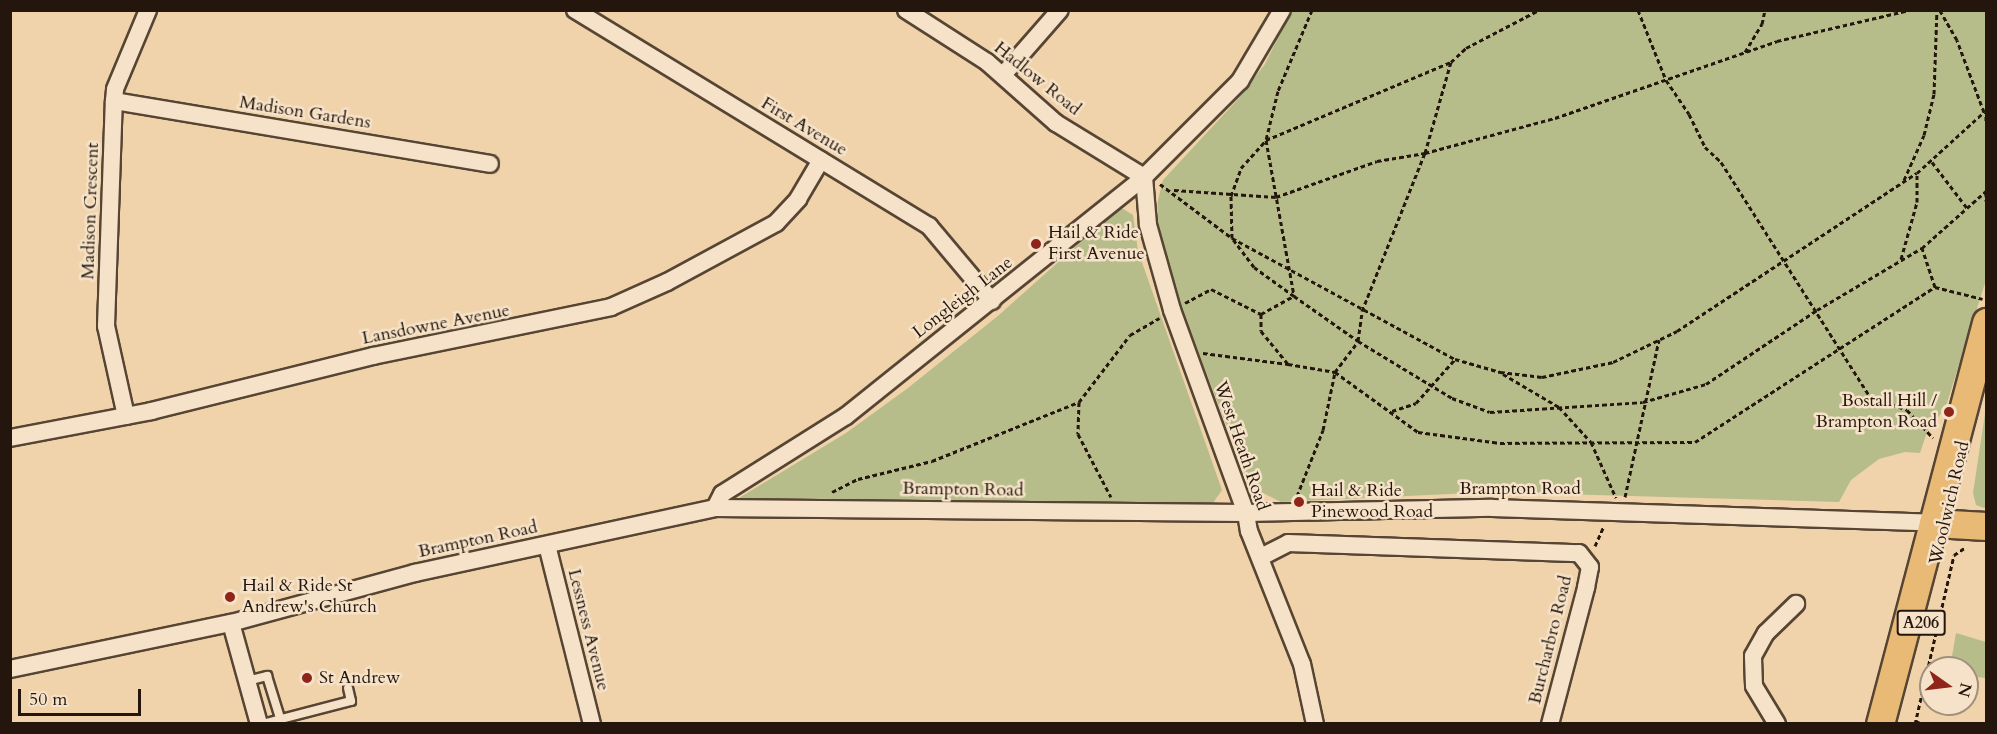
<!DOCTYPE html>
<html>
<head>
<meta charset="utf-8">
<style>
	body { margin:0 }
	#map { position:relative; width:1997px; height:734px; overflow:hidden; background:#f0d3aa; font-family:Cardo,serif }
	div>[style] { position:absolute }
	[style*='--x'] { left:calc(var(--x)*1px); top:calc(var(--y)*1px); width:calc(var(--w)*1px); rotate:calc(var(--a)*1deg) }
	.green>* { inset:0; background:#b6bd8b }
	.path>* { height:3px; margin-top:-1.5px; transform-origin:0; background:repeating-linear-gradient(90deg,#24160c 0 4.5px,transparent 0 7.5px) }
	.roads { filter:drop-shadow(2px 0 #574534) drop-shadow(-2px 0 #574534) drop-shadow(0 2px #574534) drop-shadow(0 -2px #574534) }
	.service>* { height:8px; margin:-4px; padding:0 4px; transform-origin:4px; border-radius:4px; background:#f5e2c8 }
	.minor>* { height:16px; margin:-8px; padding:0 8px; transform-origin:8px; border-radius:8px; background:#f5e2c8 }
	.primary>* { height:27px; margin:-13.5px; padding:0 13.5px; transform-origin:13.5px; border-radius:13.5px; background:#e8ba75 }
	.dots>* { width:16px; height:16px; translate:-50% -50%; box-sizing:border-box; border:3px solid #f5e2c8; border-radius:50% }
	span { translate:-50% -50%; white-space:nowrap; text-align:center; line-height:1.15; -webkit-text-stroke:5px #f5e2c8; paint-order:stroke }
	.shield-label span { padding:2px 4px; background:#f5e2c8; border:2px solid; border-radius:4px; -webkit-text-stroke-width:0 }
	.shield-label { font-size:16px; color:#24160c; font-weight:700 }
	.street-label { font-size:18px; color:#24160c }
	.poi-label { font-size:18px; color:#24160c }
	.left { translate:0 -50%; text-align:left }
	.right { translate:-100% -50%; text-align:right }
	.frame { position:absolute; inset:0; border:12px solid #24160c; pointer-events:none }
	.north { position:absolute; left:1919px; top:656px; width:60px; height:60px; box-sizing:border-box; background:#f5e2c8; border:2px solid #a1907d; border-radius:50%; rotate:104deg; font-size:16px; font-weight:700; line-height:24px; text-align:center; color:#24160c }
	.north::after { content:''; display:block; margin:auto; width:21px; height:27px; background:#8f2418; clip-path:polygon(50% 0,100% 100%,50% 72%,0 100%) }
	.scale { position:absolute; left:18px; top:689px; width:123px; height:27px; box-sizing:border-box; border:3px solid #24160c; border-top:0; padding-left:8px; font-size:18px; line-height:21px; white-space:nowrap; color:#24160c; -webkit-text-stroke:4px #f5e2c8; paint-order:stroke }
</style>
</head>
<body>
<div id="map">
	<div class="green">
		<i style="clip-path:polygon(1291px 11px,1986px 11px,1986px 280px,1945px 409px,1928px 429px,1920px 453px,1905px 452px,1879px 459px,1851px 480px,1839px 502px,1492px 492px,1281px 502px,1261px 492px,1245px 474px,1167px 270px,1157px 219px,1158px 200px,1163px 180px,1239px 98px,1265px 64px)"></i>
		<i style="clip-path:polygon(1120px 207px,1133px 215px,1138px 251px,1222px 490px,1213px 503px,739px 498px,846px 433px,908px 388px,999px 315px)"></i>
		<i style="clip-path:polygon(1986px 407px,1986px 508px,1984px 508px,1976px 505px,1973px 493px)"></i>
		<i style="clip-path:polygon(1956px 633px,1986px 642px,1986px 678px,1967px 676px,1967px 668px,1950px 668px)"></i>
	</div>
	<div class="path">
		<i style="--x:1312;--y:10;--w:88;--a:112.8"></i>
		<i style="--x:1278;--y:91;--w:50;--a:103.8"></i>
		<i style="--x:1266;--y:140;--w:158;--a:79.8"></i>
		<i style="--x:1294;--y:296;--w:78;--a:35.1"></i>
		<i style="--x:1358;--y:341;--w:110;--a:31.2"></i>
		<i style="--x:1452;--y:398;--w:40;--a:20.2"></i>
		<i style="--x:1490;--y:412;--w:153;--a:-3.7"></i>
		<i style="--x:1643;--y:402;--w:66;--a:-15.9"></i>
		<i style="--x:1706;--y:384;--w:133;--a:-33.7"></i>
		<i style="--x:1817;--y:310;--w:122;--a:-30.6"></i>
		<i style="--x:1922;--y:248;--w:86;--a:-41.7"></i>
		<i style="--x:1638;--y:10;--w:75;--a:68.2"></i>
		<i style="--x:1666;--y:80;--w:41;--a:55.9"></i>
		<i style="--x:1689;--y:114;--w:37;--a:64"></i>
		<i style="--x:1705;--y:147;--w:22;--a:43"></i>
		<i style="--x:1721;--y:162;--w:278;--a:57.6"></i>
		<i style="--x:1870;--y:397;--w:39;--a:19"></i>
		<i style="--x:1907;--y:410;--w:38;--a:47"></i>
		<i style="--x:1745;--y:52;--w:33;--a:-59"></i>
		<i style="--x:1762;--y:24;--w:14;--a:-78"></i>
		<i style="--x:1986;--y:109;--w:14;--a:90"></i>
		<i style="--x:1932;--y:162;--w:58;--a:52.7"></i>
		<i style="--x:1904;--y:180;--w:49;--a:-66"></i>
		<i style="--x:1924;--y:135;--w:42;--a:-76.3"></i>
		<i style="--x:1934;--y:94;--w:84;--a:-88"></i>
		<i style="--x:1160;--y:184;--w:90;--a:36.9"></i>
		<i style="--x:1232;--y:238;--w:254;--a:28.5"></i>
		<i style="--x:1455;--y:359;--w:47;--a:16.1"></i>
		<i style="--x:1500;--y:372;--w:42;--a:6.8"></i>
		<i style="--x:1542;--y:377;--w:73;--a:-11.9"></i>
		<i style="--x:1613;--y:362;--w:71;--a:-25.8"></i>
		<i style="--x:1677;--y:331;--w:287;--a:-33.4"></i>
		<i style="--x:1917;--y:173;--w:91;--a:-42.3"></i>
		<i style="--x:1984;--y:112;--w:77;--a:-110.6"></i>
		<i style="--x:1957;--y:40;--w:34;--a:-120"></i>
		<i style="--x:1174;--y:190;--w:102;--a:3.9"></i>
		<i style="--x:1276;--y:197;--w:107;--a:-19.6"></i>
		<i style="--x:1377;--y:161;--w:49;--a:-9.5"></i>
		<i style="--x:1425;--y:153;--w:135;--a:-15.1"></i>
		<i style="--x:1555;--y:118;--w:235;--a:-19.1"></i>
		<i style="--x:1777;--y:41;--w:136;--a:-13.2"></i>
		<i style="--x:1986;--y:192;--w:9;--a:90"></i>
		<i style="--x:1901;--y:259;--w:59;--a:-74.3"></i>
		<i style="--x:1917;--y:202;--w:29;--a:-90"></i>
		<i style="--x:1935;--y:287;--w:49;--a:14"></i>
		<i style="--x:1185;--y:303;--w:30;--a:-28"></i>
		<i style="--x:1211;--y:289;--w:56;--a:26.6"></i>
		<i style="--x:1261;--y:314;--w:38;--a:-29"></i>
		<i style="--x:1294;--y:296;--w:49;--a:-144.1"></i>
		<i style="--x:1254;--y:267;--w:36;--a:-127"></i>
		<i style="--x:1232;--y:238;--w:42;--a:-91.4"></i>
		<i style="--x:1231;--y:196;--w:30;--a:-70"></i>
		<i style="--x:1241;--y:168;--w:38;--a:-48"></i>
		<i style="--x:1266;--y:140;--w:201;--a:-22.9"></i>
		<i style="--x:1451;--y:62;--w:21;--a:-43"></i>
		<i style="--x:1466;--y:48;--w:82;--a:-27.5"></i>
		<i style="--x:1261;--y:314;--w:17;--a:90"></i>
		<i style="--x:1261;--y:331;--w:43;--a:50.7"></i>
		<i style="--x:1288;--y:364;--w:48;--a:9.7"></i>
		<i style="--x:1335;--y:372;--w:102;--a:35.9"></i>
		<i style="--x:1418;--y:432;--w:83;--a:7.6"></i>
		<i style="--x:1500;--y:443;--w:195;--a:-0.3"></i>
		<i style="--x:1695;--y:442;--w:286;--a:-32.9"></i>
		<i style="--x:1935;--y:287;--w:41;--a:-108.4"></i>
		<i style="--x:1203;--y:353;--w:86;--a:7.4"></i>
		<i style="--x:1503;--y:374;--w:65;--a:30.5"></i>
		<i style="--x:1559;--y:407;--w:47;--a:47.6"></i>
		<i style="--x:1591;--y:442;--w:61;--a:65.9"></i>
		<i style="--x:1079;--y:402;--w:32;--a:92"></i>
		<i style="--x:1078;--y:434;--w:71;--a:62.4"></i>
		<i style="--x:1392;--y:411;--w:25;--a:-18"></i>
		<i style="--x:1416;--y:403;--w:59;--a:-48.4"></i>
		<i style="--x:832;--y:492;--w:29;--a:-27"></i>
		<i style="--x:858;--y:479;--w:76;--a:-13.7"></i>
		<i style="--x:932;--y:461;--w:158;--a:-21.9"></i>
		<i style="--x:1079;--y:402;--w:84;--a:-52.7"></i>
		<i style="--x:1130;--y:335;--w:34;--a:-30"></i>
		<i style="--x:1297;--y:496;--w:71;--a:-68.5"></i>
		<i style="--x:1323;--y:430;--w:59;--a:-78.3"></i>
		<i style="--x:1335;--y:372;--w:39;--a:-53"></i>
		<i style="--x:1358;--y:341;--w:30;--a:-82"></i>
		<i style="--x:1362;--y:311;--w:170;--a:-68.3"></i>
		<i style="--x:1425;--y:153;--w:95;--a:-74.1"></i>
		<i style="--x:1625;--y:497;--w:161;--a:-77.8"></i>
		<i style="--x:1595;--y:546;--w:20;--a:-66"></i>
		<i style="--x:1915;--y:721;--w:9;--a:21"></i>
		<i style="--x:1915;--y:724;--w:173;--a:-77"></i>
		<i style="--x:1954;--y:555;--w:14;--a:-34"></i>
	</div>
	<div class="roads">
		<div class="service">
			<i style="--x:247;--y:681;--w:21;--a:-14"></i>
			<i style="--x:267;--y:676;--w:44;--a:72.8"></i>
			<i style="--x:262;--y:724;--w:92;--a:-14.5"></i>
			<i style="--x:351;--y:701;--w:13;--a:-103"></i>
		</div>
		<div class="minor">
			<i style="--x:575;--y:10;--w:415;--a:31.4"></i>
			<i style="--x:929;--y:226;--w:98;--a:50"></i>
			<i style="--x:906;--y:10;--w:96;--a:32.7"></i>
			<i style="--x:987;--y:62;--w:92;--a:41.5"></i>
			<i style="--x:1056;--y:123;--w:103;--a:31.5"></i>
			<i style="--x:1003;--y:75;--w:86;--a:-48.8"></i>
			<i style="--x:114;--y:101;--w:381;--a:9.5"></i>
			<i style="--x:1144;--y:177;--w:48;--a:85.2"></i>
			<i style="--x:1148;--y:225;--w:88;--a:74.2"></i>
			<i style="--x:1172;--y:310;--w:216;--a:70"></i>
			<i style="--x:1246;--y:513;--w:18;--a:81"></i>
			<i style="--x:1249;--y:531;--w:143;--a:68.3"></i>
			<i style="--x:1302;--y:664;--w:61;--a:77.8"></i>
			<i style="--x:126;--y:416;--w:92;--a:-102.5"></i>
			<i style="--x:106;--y:326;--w:225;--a:-88"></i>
			<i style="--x:114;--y:101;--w:12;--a:-85"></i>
			<i style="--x:115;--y:89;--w:86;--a:-67.3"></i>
			<i style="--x:10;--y:438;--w:144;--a:-10.8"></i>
			<i style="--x:151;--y:411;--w:229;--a:-13.9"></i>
			<i style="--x:373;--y:356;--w:243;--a:-11.6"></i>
			<i style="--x:611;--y:307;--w:61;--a:-24.1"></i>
			<i style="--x:667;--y:282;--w:124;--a:-28.4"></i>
			<i style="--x:776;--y:223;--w:33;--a:-47"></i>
			<i style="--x:798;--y:199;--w:45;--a:-59.5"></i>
			<i style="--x:715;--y:508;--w:16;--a:-63"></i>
			<i style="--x:722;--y:494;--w:146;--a:-32.2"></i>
			<i style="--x:846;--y:416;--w:382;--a:-38.7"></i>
			<i style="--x:1144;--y:177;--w:136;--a:-45"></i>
			<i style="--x:1240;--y:81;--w:82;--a:-59.4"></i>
			<i style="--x:547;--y:545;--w:185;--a:75.9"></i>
			<i style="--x:1261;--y:557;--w:30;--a:-27"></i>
			<i style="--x:1288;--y:543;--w:291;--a:2"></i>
			<i style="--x:1579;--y:553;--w:18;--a:52"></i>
			<i style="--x:1590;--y:567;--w:21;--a:101"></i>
			<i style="--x:1586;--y:588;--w:141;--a:104.8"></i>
			<i style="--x:231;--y:623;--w:105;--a:74.5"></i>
			<i style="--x:10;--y:669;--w:226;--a:-11.8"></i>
			<i style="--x:231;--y:623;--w:191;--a:-15.2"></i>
			<i style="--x:415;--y:573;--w:307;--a:-12.2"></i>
			<i style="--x:715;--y:508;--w:531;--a:0.54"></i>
			<i style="--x:1246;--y:513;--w:246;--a:-1.2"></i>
			<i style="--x:1492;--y:508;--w:441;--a:1.9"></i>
			<i style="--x:1777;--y:724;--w:44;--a:-121.2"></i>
			<i style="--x:1754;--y:686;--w:30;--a:-92"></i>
			<i style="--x:1753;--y:656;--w:26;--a:-61"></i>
			<i style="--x:1766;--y:633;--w:42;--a:-44"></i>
		</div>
		<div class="primary">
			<i style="--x:1933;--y:523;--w:53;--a:3.2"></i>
			<i style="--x:1880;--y:724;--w:416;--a:-75.2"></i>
		</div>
	</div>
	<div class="dots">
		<i style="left:1036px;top:244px;background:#8f2418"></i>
		<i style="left:1949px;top:412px;background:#8f2418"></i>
		<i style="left:1299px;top:502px;background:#8f2418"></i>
		<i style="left:230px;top:597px;background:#8f2418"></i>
		<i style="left:307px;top:678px;background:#8f2418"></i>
	</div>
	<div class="shield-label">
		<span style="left:1921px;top:623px">A206</span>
	</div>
	<div class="street-label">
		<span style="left:1037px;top:79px;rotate:39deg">Hadlow Road</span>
		<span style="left:305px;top:113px;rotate:9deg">Madison Gardens</span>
		<span style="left:804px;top:127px;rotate:31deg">First Avenue</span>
		<span style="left:91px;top:211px;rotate:-88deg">Madison Crescent</span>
		<span style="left:963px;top:298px;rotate:-38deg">Longleigh Lane</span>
		<span style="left:436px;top:325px;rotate:-11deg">Lansdowne Avenue</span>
		<span style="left:1241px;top:446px;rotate:71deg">West Heath Road</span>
		<span style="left:1520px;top:489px">Brampton Road</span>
		<span style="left:963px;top:490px;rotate:1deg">Brampton Road</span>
		<span style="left:1950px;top:503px;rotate:-77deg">Woolwich Road</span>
		<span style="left:478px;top:540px;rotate:-12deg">Brampton Road</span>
		<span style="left:588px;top:630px;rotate:76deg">Lessness Avenue</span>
		<span style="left:1551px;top:640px;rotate:-76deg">Burcharbro Road</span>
	</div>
	<div class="poi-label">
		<span class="left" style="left:1048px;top:244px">Hail &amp; Ride<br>First Avenue</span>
		<span class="right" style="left:1937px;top:412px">Bostall Hill /<br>Brampton Road</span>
		<span class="left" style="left:1311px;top:502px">Hail &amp; Ride<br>Pinewood Road</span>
		<span class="left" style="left:242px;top:597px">Hail &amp; Ride St<br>Andrew's Church</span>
		<span class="left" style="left:319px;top:678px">St Andrew</span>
	</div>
	<div class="frame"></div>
	<div class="north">N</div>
	<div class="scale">50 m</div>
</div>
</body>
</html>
